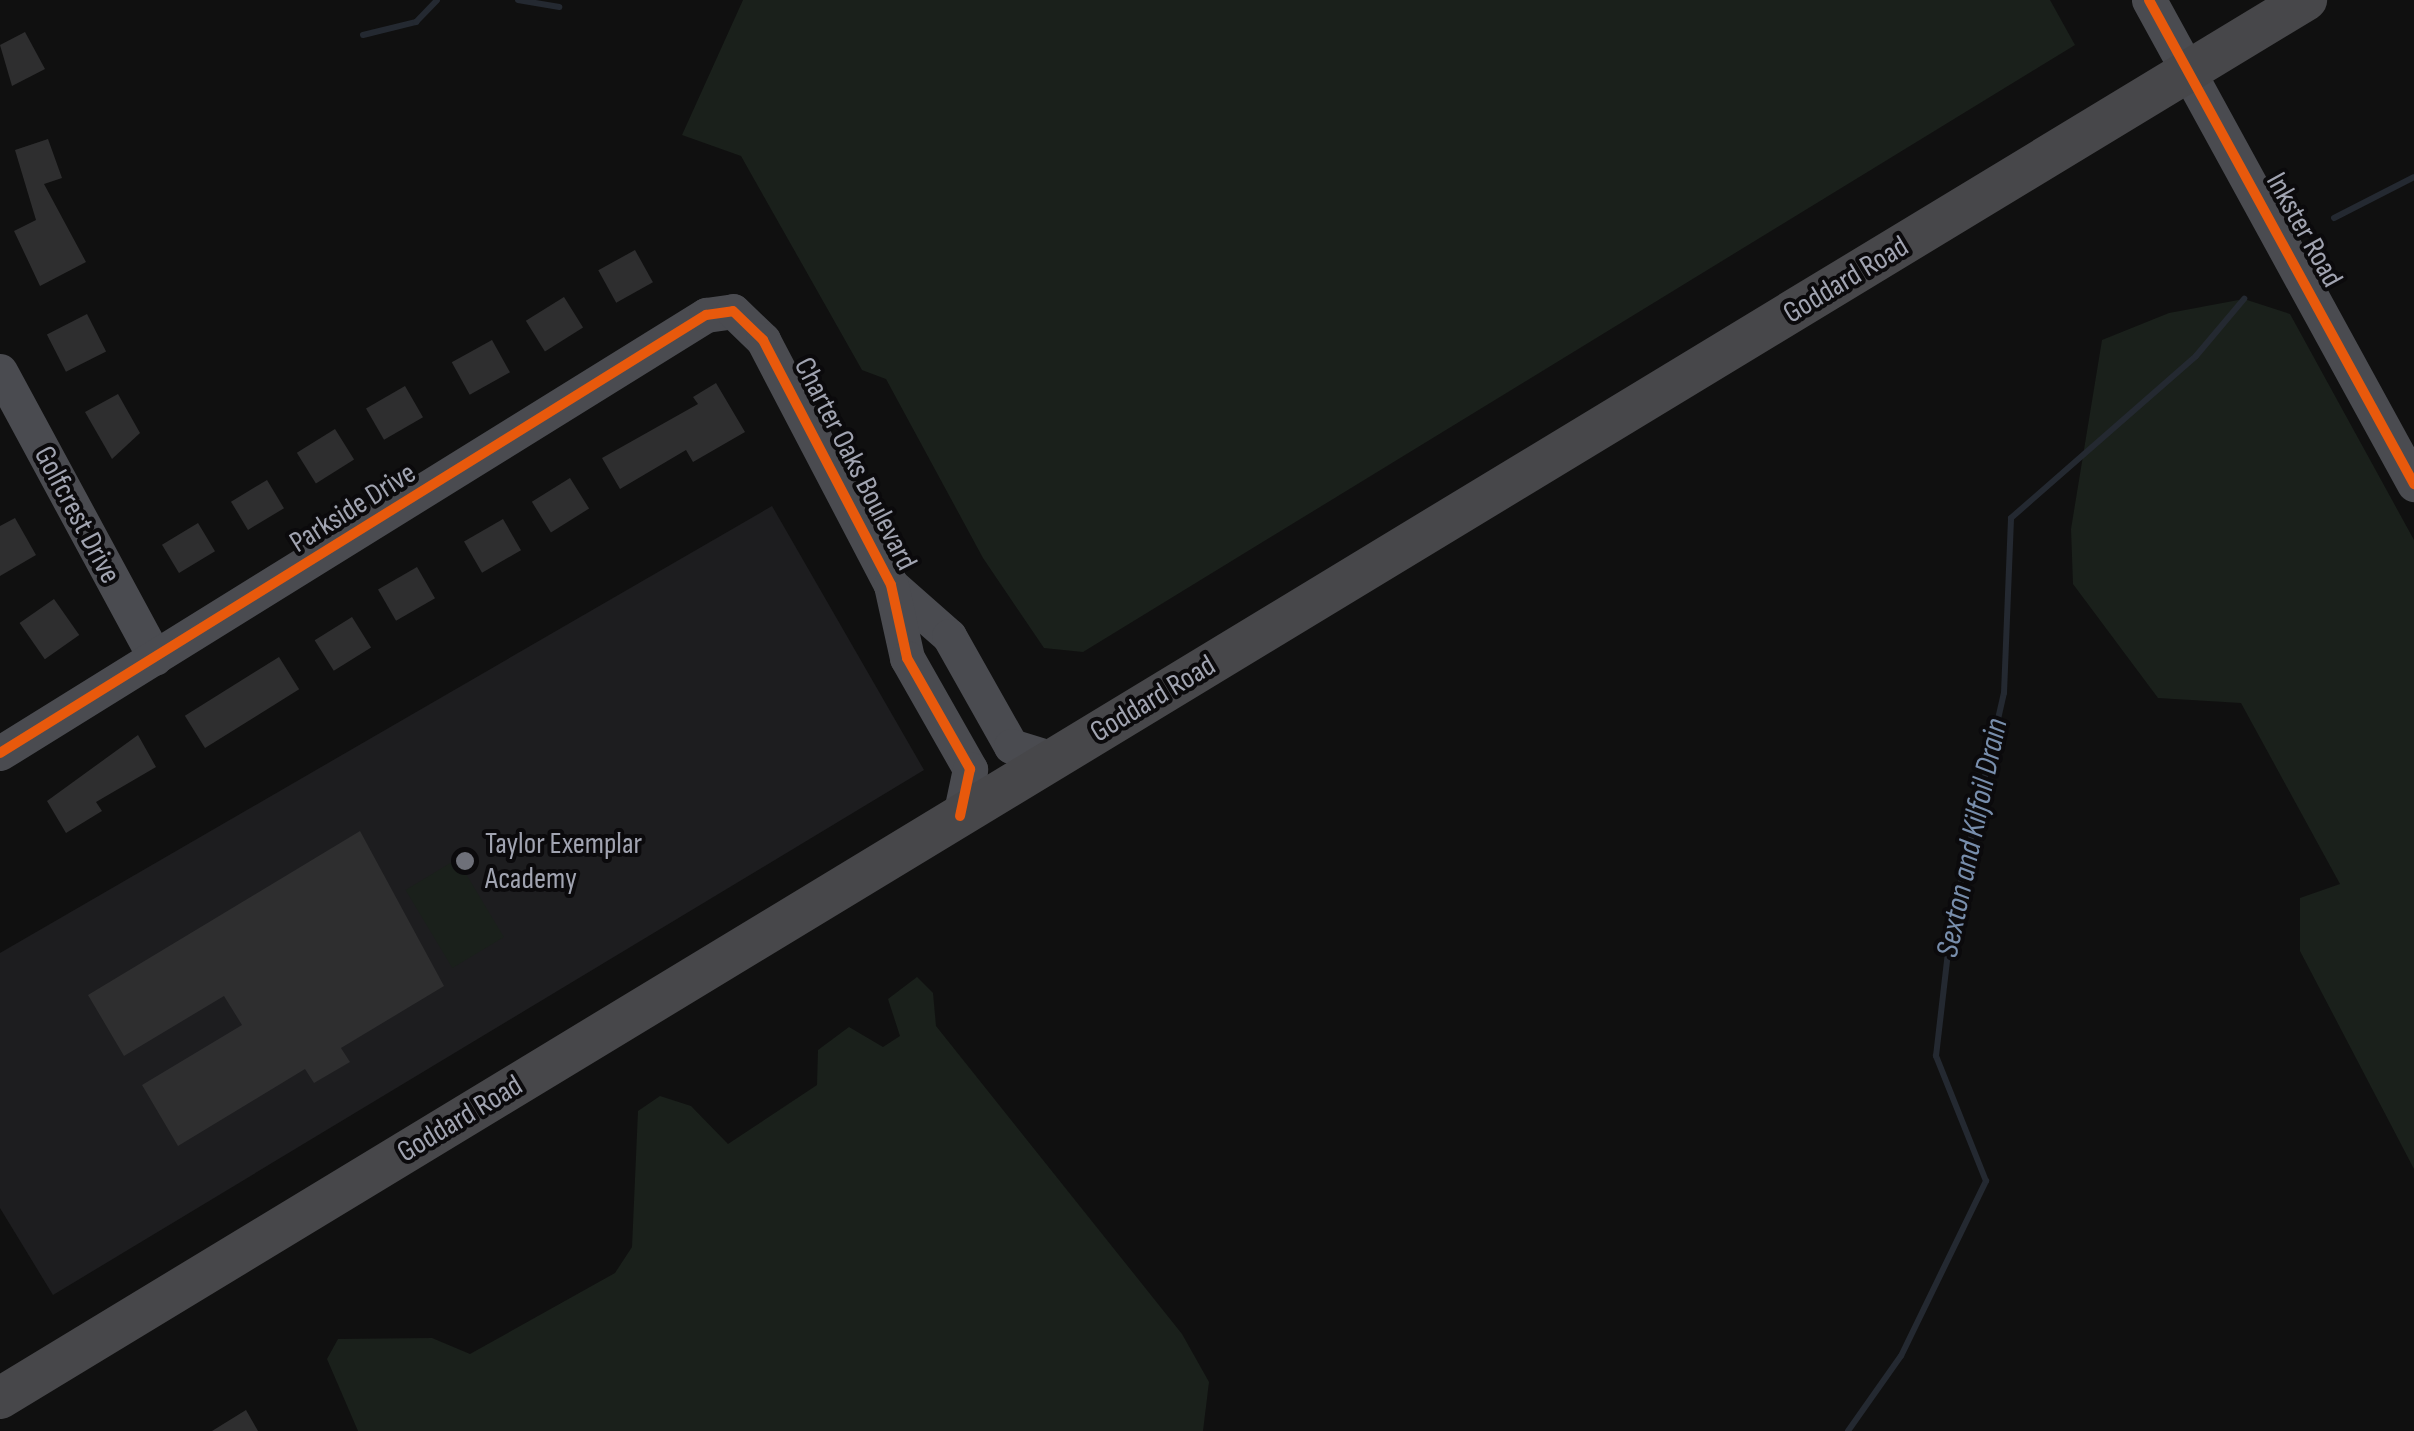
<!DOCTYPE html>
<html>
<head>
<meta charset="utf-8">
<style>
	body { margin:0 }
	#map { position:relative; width:2414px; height:1431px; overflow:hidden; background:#101010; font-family:"Sofia Sans Condensed",sans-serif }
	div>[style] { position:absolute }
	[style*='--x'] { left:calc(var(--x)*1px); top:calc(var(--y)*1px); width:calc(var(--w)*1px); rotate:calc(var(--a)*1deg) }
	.built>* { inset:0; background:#1d1d1f }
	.green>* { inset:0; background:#1a201b; transform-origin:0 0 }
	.stream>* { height:6px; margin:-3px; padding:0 3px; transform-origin:3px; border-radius:3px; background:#242931 }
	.building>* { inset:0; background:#2e2e2f; transform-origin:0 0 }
	.minor>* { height:35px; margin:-17.5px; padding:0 17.5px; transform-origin:17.5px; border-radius:17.5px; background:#4a4b50 }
	.major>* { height:42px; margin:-21px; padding:0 21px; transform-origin:21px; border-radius:21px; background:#47474a }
	.cycleway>* { height:10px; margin:-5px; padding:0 5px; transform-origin:5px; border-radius:5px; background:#e8590c }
	.dots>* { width:28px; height:28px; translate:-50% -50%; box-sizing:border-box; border:5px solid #0b0a0c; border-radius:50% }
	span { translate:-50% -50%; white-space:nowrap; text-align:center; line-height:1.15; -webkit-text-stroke:8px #0b0a0c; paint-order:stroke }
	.street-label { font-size:30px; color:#a1a4b1 }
	.poi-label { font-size:30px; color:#a1a4b1 }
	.left { translate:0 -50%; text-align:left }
	.water-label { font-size:32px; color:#788eac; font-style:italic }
</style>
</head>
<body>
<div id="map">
	<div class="built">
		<i style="clip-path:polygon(772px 506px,924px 770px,53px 1295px,0 1208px,0 953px)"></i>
	</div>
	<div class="green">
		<i style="clip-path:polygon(743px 0,2050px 0,2075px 45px,1083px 652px,1044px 648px,983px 558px,886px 379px,862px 370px,741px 156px,682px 135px)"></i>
		<i style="clip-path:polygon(2244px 299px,2290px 314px,2414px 540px,2414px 1169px,2300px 951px,2300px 898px,2340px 884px,2241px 703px,2158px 698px,2073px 584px,2071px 529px,2102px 340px,2169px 313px)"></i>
		<i style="left:457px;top:859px;width:91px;height:60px;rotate:59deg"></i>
		<i style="clip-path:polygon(917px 977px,933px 993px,936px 1026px,1182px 1334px,1209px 1382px,1203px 1431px,358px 1431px,327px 1359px,338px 1339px,432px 1338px,470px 1354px,615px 1273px,632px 1247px,638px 1111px,660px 1096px,691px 1106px,728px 1144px,817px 1085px,818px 1050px,849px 1027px,883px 1047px,900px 1036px,888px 999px)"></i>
	</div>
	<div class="stream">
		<i style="--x:518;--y:0;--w:42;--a:9.7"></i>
		<i style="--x:363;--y:35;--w:55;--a:-13.8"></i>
		<i style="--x:416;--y:22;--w:30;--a:-46"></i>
		<i style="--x:2334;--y:218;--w:90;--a:-27.1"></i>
		<i style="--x:1848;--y:1431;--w:92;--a:-54.8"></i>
		<i style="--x:1901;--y:1356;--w:195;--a:-64.1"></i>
		<i style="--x:1986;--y:1181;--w:135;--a:-111.8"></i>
		<i style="--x:1936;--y:1056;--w:131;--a:-83.4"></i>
		<i style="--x:1951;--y:926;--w:239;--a:-77.2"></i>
		<i style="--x:2004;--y:693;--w:175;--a:-87.7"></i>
		<i style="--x:2011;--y:518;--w:246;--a:-41.2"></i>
		<i style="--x:2196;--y:356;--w:75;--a:-49.9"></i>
	</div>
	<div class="building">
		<i style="clip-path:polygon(25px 32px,45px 69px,12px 86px,0 45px)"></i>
		<i style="clip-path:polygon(48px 139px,62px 178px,44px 184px,86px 262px,40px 286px,14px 231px,36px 220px,15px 150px)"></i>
		<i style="left:635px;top:250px;width:37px;height:42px;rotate:61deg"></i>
		<i style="left:564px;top:297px;width:36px;height:45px;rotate:58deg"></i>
		<i style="left:87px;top:314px;width:42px;height:45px;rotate:63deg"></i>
		<i style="left:492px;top:340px;width:37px;height:46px;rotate:61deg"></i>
		<i style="clip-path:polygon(716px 383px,745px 432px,693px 462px,686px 450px,620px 489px,602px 458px,698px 404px,693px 397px)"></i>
		<i style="left:405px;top:386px;width:36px;height:45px;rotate:60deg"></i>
		<i style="clip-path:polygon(118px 394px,140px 433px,112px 459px,85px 412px)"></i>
		<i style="left:335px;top:429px;width:36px;height:45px;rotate:58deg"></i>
		<i style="left:570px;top:478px;width:36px;height:45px;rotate:58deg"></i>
		<i style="left:267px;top:480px;width:33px;height:42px;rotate:59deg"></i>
		<i style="clip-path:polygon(15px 518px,36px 555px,0 576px,0 526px)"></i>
		<i style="left:503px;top:519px;width:36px;height:45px;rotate:60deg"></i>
		<i style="left:198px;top:523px;width:33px;height:42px;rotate:59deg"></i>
		<i style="left:417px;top:567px;width:36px;height:45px;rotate:60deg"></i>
		<i style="left:54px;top:599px;width:44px;height:42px;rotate:55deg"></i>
		<i style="left:352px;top:617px;width:36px;height:44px;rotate:58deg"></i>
		<i style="left:279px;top:657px;width:38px;height:111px;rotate:58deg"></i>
		<i style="clip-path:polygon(138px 735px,156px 767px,96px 802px,102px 811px,66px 833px,47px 801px)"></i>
		<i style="clip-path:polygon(360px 831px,444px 986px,341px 1048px,350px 1062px,314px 1083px,305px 1069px,178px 1146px,142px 1085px,242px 1025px,224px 996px,124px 1056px,88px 995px)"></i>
		<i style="clip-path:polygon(246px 1410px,258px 1431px,212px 1431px)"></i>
	</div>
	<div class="minor">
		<i style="--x:2149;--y:0;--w:552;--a:61.3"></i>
		<i style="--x:0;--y:371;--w:326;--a:61.6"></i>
		<i style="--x:891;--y:585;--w:77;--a:41.3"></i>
		<i style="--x:949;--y:636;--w:126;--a:60.6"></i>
		<i style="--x:1011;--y:746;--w:44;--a:17.2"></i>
		<i style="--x:0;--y:753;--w:831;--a:-31.82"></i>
		<i style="--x:706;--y:315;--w:27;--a:-8"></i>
		<i style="--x:733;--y:311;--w:42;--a:44"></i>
		<i style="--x:763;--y:340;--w:276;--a:62.4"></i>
		<i style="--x:891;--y:585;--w:75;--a:77.6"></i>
		<i style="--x:907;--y:658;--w:128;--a:60.4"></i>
		<i style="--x:970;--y:769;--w:48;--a:102"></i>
	</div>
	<div class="major">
		<i style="--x:0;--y:1398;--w:2697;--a:-31.23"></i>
	</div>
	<div class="cycleway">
		<i style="--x:2149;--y:0;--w:552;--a:61.3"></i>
		<i style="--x:0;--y:753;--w:831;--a:-31.82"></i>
		<i style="--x:706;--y:315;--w:27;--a:-8"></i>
		<i style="--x:733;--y:311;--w:42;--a:44"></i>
		<i style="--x:763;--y:340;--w:276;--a:62.4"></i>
		<i style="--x:891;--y:585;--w:75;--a:77.6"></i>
		<i style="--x:907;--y:658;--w:128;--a:60.4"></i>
		<i style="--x:970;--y:769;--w:48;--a:102"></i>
	</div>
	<div class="dots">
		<i style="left:465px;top:861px;background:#6e7079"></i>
	</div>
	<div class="street-label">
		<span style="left:2304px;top:230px;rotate:61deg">Inkster Road</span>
		<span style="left:1846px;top:280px;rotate:-31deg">Goddard Road</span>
		<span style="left:855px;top:464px;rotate:63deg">Charter Oaks Boulevard</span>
		<span style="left:353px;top:508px;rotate:-32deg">Parkside Drive</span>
		<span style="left:77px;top:515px;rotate:62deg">Golfcrest Drive</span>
		<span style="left:1153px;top:699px;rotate:-31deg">Goddard Road</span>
		<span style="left:460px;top:1119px;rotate:-31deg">Goddard Road</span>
	</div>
	<div class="poi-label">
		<span class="left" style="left:485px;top:861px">Taylor Exemplar<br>Academy</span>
	</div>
	<div class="water-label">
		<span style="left:1973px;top:838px;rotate:-78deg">Sexton and Kilfoil Drain</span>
	</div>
</div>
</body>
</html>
